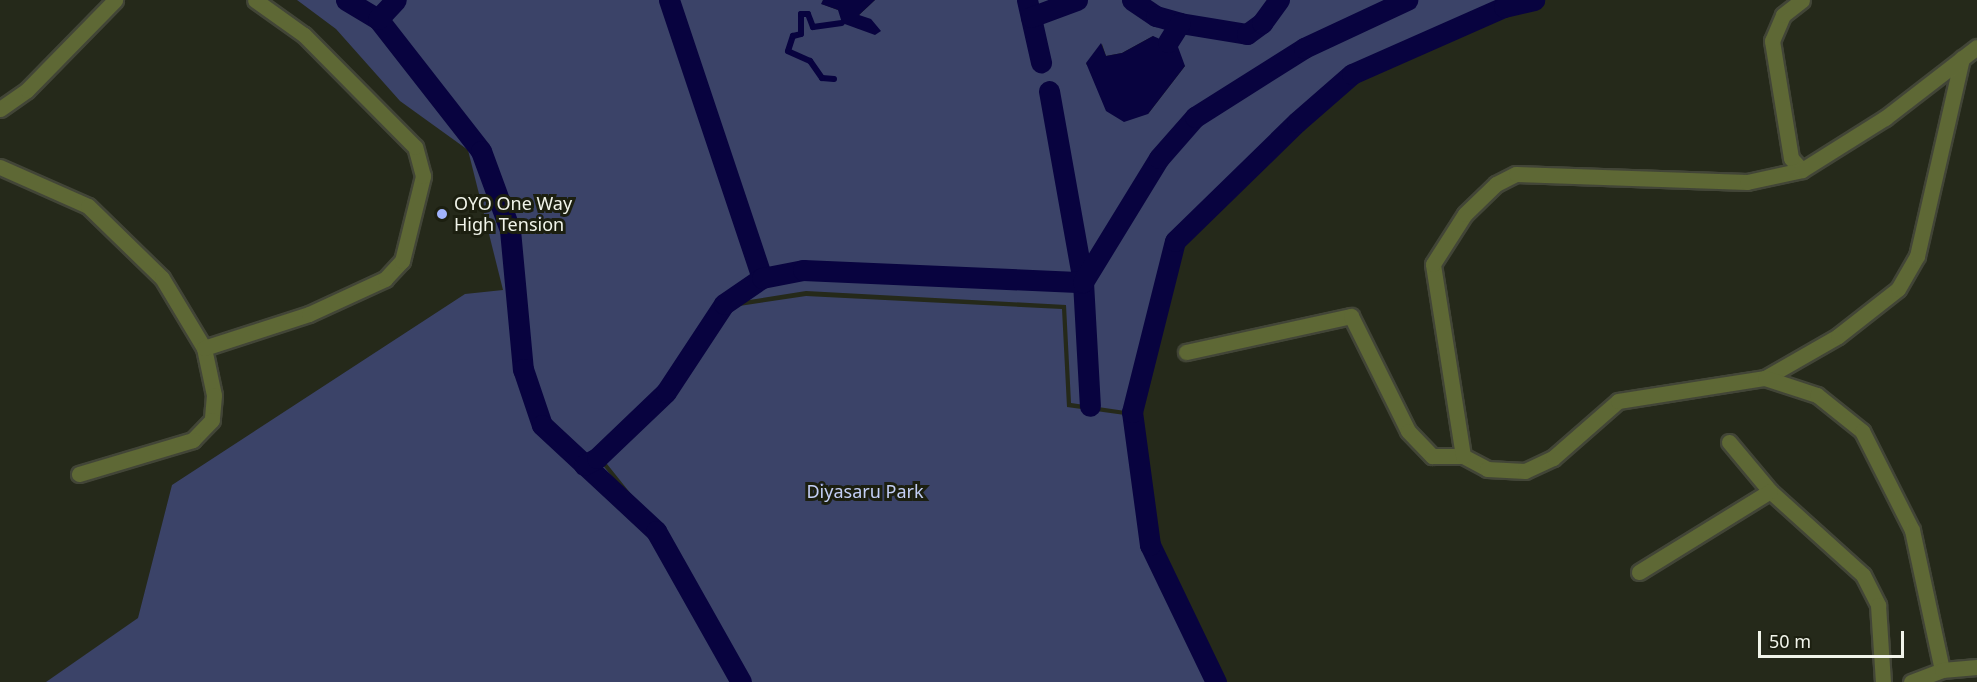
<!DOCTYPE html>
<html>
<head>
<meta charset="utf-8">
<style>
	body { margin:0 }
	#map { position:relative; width:1977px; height:682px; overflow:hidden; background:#25291a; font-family:"Noto Sans",sans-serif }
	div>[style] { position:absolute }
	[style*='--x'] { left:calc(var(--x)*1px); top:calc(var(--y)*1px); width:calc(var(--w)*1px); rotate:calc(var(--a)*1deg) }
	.green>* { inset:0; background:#3b4368 }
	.water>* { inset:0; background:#08033f }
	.stream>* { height:6px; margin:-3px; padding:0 3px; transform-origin:3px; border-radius:3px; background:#08033f }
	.canal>* { height:21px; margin:-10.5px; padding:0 10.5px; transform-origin:10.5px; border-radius:10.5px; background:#08033f }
	.roads { filter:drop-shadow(2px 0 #424537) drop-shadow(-2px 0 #424537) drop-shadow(0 2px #424537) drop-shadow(0 -2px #424537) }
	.minor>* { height:15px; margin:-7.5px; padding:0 7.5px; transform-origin:7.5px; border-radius:7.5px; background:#5e6835 }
	.dots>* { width:16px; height:16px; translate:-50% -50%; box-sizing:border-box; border:3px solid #1c1f10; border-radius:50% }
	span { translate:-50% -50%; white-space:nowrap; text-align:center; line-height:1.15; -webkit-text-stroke:6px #1c1f10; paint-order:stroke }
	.poi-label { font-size:18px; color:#f1f4ea }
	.left { translate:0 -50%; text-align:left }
	.park-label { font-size:18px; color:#c3cef4 }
	.scale { position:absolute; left:1758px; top:631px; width:146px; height:27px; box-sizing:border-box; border:3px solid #f1f4ea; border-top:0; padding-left:8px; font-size:18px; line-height:21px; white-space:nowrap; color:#f1f4ea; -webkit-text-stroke:4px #1c1f10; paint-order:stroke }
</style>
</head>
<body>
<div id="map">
	<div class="green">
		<i style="clip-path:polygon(evenodd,297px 0,823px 0,822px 4px,838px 10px,856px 28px,865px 29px,859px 15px,875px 0,1534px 0,1504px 7px,1352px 74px,1297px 122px,1176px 241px,1132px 412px,1071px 403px,1066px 305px,806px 291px,724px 304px,666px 392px,597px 458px,656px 531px,741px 682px,46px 682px,138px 618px,172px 485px,465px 294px,503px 290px,468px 150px,400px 101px,336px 29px,297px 0,1153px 36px,1185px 66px,1148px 114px,1086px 64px,1102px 44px,1106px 56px,1122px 53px,1153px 36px)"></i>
		<i style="clip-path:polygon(806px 296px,1062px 309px,1067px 407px,1125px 415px,1143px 547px,1208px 682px,746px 682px,659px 529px,603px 459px,670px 395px,726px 308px)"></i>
	</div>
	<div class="water">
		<i style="clip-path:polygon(823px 0,875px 0,859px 15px,871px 19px,881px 31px,875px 35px,842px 23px,838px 10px,821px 4px)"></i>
		<i style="clip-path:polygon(1153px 36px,1178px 47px,1185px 66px,1148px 114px,1124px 122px,1106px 111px,1086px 63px,1101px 43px,1106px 56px,1122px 53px)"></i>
	</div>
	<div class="stream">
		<i style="--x:834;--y:79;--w:12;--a:-175"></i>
		<i style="--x:822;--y:78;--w:21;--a:-125"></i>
		<i style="--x:810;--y:61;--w:24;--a:-156"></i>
		<i style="--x:788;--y:51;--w:16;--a:-72"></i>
		<i style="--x:793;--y:36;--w:8;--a:-14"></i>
		<i style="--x:801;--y:34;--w:20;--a:-90"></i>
		<i style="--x:801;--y:14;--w:7;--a:0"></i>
		<i style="--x:808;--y:14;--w:14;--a:69"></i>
		<i style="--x:813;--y:27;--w:29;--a:-8"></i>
	</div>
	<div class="canal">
		<i style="--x:346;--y:0;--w:37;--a:31"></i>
		<i style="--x:378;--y:19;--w:167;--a:52"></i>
		<i style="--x:481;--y:151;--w:84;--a:69.8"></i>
		<i style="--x:510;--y:230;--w:140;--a:84.7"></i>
		<i style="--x:523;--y:369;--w:59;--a:71.3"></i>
		<i style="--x:542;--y:425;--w:156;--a:42.9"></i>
		<i style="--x:656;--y:531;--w:173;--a:60.6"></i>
		<i style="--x:669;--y:0;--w:293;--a:71.5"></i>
		<i style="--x:1027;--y:0;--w:64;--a:77.3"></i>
		<i style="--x:1132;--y:0;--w:29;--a:34"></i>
		<i style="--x:1156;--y:16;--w:25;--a:16"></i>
		<i style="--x:1180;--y:23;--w:68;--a:9.3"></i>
		<i style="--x:1247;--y:34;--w:19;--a:-36"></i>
		<i style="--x:1262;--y:23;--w:29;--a:-54"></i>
		<i style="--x:1031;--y:17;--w:49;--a:-20.3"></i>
		<i style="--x:378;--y:19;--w:26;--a:-47"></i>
		<i style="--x:1168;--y:42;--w:22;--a:-58"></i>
		<i style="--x:1049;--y:91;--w:194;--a:79.9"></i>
		<i style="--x:1083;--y:282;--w:124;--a:86.8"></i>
		<i style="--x:584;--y:465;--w:15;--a:-28"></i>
		<i style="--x:597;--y:458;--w:95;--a:-43.7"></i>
		<i style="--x:666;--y:392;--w:105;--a:-56.6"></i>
		<i style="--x:724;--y:304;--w:46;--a:-34.4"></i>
		<i style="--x:762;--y:278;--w:42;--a:-11"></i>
		<i style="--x:803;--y:270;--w:280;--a:2.5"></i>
		<i style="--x:1083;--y:282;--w:145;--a:-58.5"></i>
		<i style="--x:1159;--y:158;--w:55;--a:-48.7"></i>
		<i style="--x:1195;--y:117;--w:129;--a:-32.3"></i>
		<i style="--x:1304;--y:48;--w:114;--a:-25"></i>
		<i style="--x:1216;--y:682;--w:152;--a:-115.7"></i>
		<i style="--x:1150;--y:545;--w:134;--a:-97.7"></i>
		<i style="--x:1132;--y:412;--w:176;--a:-75.9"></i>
		<i style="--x:1175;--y:241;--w:170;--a:-44.3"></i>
		<i style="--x:1297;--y:122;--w:73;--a:-41.1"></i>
		<i style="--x:1352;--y:74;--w:166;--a:-23.8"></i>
		<i style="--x:1504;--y:7;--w:31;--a:-13"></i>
	</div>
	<div class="roads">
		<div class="minor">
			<i style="--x:0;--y:109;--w:33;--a:-35"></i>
			<i style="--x:27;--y:90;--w:126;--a:-45.6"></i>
			<i style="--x:0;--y:167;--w:96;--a:23.9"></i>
			<i style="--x:88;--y:206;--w:103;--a:44.2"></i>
			<i style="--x:162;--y:278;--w:82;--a:59"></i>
			<i style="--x:204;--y:348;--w:48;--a:78"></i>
			<i style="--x:214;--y:395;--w:25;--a:95"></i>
			<i style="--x:212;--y:420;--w:28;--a:134"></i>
			<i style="--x:193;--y:440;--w:119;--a:163.4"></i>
			<i style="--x:1802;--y:170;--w:16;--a:-133"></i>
			<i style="--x:1791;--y:158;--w:119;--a:-99.2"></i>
			<i style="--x:1772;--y:41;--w:28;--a:-67"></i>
			<i style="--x:1783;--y:15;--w:24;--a:-38"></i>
			<i style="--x:204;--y:348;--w:110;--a:-17.9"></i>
			<i style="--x:309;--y:314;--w:84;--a:-24.7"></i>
			<i style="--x:385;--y:279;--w:25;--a:-47"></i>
			<i style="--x:402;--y:261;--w:88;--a:-76.1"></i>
			<i style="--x:423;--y:176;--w:30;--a:-105"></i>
			<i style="--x:415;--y:147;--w:158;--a:-134.7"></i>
			<i style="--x:304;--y:35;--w:60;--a:-144.5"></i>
			<i style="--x:1186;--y:352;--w:169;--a:-12.3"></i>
			<i style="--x:1351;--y:316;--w:128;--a:63.6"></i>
			<i style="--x:1408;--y:431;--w:35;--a:46"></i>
			<i style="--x:1432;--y:456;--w:31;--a:0"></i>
			<i style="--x:1463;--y:456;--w:27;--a:28"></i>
			<i style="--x:1487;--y:469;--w:38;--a:3"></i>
			<i style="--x:1525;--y:471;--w:31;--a:-25"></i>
			<i style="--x:1553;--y:458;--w:86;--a:-41.2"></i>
			<i style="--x:1618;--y:401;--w:149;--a:-8.9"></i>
			<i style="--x:1765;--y:378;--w:84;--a:-29.9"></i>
			<i style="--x:1838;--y:336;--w:76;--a:-38.1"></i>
			<i style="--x:1898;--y:289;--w:38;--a:-60"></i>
			<i style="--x:1917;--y:256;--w:203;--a:-77.2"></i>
			<i style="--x:1765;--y:378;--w:55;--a:18.1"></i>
			<i style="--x:1817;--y:395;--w:58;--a:38.7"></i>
			<i style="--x:1862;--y:431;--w:111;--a:63.2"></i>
			<i style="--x:1912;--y:530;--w:143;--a:77.9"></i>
			<i style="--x:1729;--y:442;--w:64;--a:50.1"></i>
			<i style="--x:1770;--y:491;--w:125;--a:42.1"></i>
			<i style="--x:1863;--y:575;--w:34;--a:63"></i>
			<i style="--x:1878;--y:605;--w:77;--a:86.3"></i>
			<i style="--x:1463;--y:456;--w:194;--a:-98.9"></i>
			<i style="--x:1433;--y:264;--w:59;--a:-57.4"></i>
			<i style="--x:1465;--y:214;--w:43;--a:-44.1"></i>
			<i style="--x:1496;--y:184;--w:22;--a:-27"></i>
			<i style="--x:1516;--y:174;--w:231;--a:2"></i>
			<i style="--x:1747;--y:182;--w:56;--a:-12.3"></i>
			<i style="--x:1802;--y:170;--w:98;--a:-32.1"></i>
			<i style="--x:1885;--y:118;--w:116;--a:-37.7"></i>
			<i style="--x:1639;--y:572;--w:154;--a:-31.7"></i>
			<i style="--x:1911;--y:682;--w:33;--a:-21"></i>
			<i style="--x:1942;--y:670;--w:35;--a:-5"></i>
		</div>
	</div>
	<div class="dots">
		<i style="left:442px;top:214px;background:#a1b3fd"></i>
	</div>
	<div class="poi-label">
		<span class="left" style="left:454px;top:214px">OYO One Way<br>High Tension</span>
	</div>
	<div class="park-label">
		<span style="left:865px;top:491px">Diyasaru Park</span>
	</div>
	<div class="scale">50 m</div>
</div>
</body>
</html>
